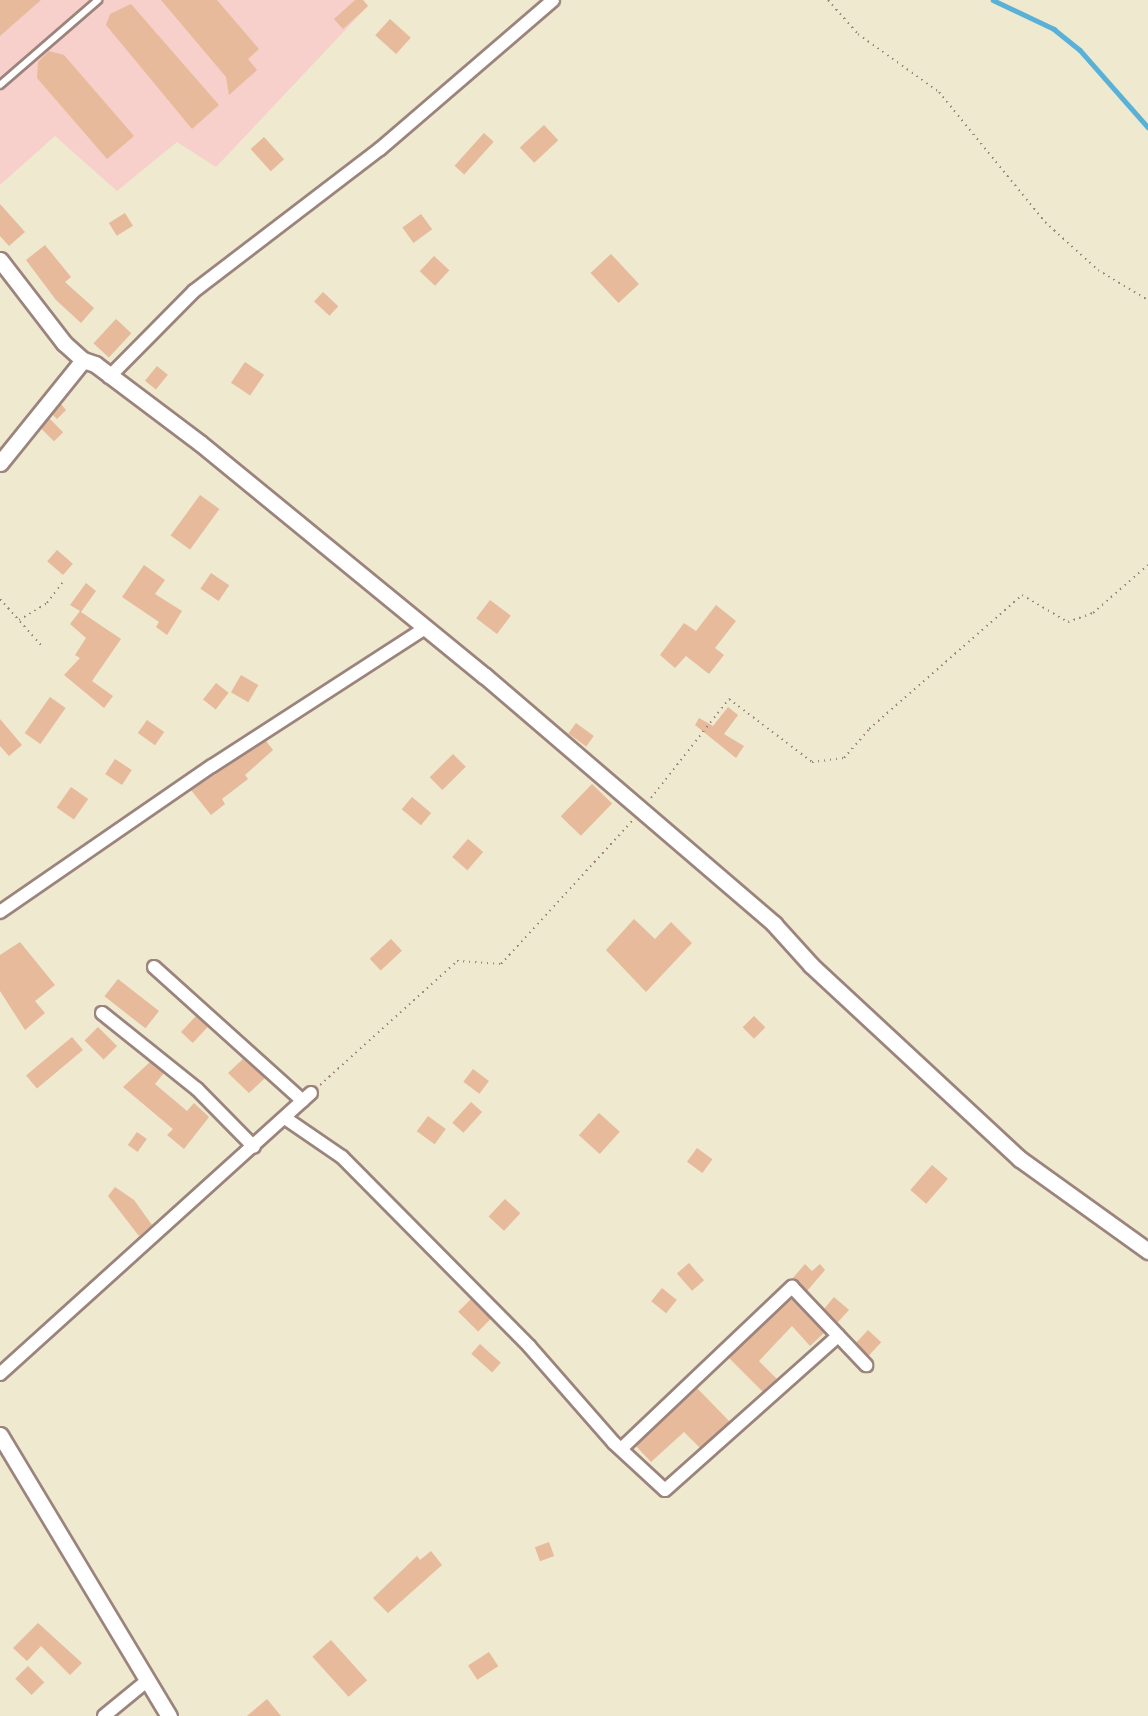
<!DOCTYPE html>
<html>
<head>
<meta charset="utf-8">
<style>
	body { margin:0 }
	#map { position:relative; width:1148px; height:1716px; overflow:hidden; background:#eee9cf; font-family:"IM FELL Double Pica",serif }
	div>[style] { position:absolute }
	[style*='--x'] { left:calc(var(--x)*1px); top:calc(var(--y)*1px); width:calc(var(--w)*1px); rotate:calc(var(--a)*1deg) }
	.built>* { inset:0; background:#f7d0cb }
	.stream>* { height:4.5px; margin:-2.25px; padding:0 2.25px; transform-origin:2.25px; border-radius:2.25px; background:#5ab1d7 }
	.building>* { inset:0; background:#e6ba9a; transform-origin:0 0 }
	.path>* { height:2px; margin-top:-1px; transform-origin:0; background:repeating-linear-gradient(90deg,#9c847d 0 1.5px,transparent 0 6px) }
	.roads { filter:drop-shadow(2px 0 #9c847d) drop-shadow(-2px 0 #9c847d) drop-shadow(0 2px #9c847d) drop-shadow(0 -2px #9c847d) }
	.service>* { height:6px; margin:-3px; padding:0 3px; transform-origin:3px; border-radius:3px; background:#fff }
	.minor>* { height:12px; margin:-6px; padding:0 6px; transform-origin:6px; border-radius:6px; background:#fff }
	.tertiary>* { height:15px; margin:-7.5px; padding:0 7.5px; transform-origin:7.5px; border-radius:7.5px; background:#fff }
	span { translate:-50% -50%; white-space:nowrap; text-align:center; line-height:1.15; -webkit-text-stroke:4.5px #fff; paint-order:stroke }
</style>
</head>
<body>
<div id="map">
	<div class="built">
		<i style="clip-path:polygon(0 0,363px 0,368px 6px,216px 167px,177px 142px,117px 191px,55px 136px,0 185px)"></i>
	</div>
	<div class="stream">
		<i style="--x:993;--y:0;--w:68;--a:25.4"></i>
		<i style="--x:1054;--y:29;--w:33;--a:39"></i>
		<i style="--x:1080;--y:50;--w:103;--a:48.6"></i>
	</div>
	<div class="building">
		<i style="clip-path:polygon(0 0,41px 0,0 36px)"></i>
		<i style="clip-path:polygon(161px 0,217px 0,259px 49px,248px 59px,257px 70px,229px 95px,226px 77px)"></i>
		<i style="clip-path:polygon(355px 0,363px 0,368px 6px,343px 29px,334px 19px)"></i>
		<i style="clip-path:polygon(131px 4px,219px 105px,192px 129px,106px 25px,110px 14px)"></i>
		<i style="left:390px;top:19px;width:28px;height:22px;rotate:42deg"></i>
		<i style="clip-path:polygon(49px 51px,64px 55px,134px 136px,107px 159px,37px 78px,38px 62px)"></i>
		<i style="left:544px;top:125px;width:21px;height:33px;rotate:47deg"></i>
		<i style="left:484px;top:133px;width:13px;height:44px;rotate:42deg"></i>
		<i style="left:264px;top:137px;width:30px;height:18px;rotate:48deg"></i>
		<i style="clip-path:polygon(0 204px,25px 232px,9px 246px,0 236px)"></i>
		<i style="left:125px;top:213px;width:15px;height:19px;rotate:58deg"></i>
		<i style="left:421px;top:214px;width:19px;height:23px;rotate:54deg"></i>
		<i style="clip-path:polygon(45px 245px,71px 277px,65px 282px,94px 308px,81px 323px,56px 300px,26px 260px)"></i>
		<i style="left:611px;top:254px;width:41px;height:28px;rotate:47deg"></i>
		<i style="left:434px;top:256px;width:21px;height:21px;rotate:43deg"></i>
		<i style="left:323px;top:292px;width:21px;height:13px;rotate:43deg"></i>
		<i style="left:116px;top:319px;width:21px;height:33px;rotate:43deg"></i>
		<i style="left:245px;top:362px;width:23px;height:25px;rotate:34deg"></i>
		<i style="left:157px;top:366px;width:14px;height:19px;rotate:39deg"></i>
		<i style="clip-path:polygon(60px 403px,66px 410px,57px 419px,52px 414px)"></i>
		<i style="left:49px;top:418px;width:20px;height:13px;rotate:45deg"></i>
		<i style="left:200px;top:495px;width:24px;height:50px;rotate:36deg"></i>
		<i style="left:57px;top:550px;width:21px;height:15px;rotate:41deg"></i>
		<i style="clip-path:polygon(144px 565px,165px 580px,155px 594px,182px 611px,167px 635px,156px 627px,159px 622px,122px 597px)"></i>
		<i style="left:211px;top:573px;width:22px;height:19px;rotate:34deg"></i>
		<i style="clip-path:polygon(86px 583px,96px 591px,81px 612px,121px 639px,92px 681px,113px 696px,104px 708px,64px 675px,80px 658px,75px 655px,86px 638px,70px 624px,80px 611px,70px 605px)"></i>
		<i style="left:490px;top:600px;width:26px;height:23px;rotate:37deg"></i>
		<i style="clip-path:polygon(716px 605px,736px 621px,715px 648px,724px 655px,709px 674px,686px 656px,675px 668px,660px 655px,684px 623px,696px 631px)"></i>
		<i style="left:241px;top:675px;width:20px;height:20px;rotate:30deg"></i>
		<i style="left:216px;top:683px;width:16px;height:21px;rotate:38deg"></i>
		<i style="left:50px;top:697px;width:19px;height:44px;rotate:35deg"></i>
		<i style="clip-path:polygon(728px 707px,738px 715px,724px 734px,744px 746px,736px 758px,695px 725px,699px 718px,713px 726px)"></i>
		<i style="clip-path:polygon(0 719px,22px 745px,9px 756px,0 746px)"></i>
		<i style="left:147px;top:720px;width:21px;height:16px;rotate:35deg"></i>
		<i style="left:576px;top:723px;width:22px;height:13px;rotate:36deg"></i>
		<i style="clip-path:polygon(266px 741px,273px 750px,245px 775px,248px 779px,222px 799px,225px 804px,211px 815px,191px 790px)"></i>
		<i style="left:453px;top:754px;width:18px;height:33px;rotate:45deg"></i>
		<i style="left:115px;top:759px;width:20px;height:18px;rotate:33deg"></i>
		<i style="left:592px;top:784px;width:28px;height:45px;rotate:44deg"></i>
		<i style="left:71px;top:787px;width:21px;height:25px;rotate:35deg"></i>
		<i style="left:412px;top:797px;width:25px;height:16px;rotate:40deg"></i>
		<i style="left:468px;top:839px;width:20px;height:24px;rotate:41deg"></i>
		<i style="clip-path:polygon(634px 919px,655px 939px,671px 922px,692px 943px,646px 992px,606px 950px)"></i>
		<i style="left:391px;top:939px;width:16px;height:29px;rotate:47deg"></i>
		<i style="clip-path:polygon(20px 942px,55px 985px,35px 1001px,45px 1013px,25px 1030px,0 991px,0 955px)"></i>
		<i style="left:118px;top:979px;width:52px;height:22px;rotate:38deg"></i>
		<i style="left:196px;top:1016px;width:16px;height:22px;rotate:43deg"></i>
		<i style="left:754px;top:1016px;width:16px;height:16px;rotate:45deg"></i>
		<i style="left:98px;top:1027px;width:27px;height:19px;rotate:45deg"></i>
		<i style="left:72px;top:1037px;width:17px;height:60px;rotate:50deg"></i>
		<i style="clip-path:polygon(243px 1059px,265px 1078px,249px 1093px,228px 1073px)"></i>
		<i style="clip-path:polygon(150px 1062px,164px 1073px,155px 1084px,187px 1111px,194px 1103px,209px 1117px,184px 1149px,167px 1135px,173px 1129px,123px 1087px)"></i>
		<i style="left:473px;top:1069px;width:20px;height:16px;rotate:37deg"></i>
		<i style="left:471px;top:1102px;width:15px;height:28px;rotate:42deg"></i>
		<i style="left:599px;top:1113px;width:28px;height:30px;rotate:42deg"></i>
		<i style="left:428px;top:1116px;width:22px;height:19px;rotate:36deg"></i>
		<i style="left:137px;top:1132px;width:12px;height:16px;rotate:35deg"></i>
		<i style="left:697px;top:1148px;width:19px;height:17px;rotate:36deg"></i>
		<i style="left:932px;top:1165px;width:21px;height:33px;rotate:41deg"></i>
		<i style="clip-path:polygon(115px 1187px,134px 1200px,152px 1225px,139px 1236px,108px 1196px)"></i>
		<i style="left:505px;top:1199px;width:21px;height:24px;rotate:43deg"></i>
		<i style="left:689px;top:1263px;width:23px;height:16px;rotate:49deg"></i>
		<i style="clip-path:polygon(805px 1264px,812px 1271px,820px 1264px,825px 1270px,807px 1291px,792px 1279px)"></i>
		<i style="left:662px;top:1288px;width:19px;height:17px;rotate:39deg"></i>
		<i style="clip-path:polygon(834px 1297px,849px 1310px,837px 1323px,824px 1309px)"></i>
		<i style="left:471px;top:1299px;width:28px;height:18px;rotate:45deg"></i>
		<i style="clip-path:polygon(792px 1299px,824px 1333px,810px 1346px,792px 1326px,759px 1361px,777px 1379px,763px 1392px,729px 1358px)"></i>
		<i style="left:868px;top:1330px;width:18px;height:18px;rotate:43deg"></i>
		<i style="left:480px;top:1344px;width:28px;height:13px;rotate:42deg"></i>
		<i style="clip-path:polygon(697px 1388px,730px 1422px,700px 1448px,684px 1432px,651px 1462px,636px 1446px)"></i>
		<i style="left:549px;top:1542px;width:15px;height:15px;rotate:70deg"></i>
		<i style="clip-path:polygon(431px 1551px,442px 1565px,388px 1613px,373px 1598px,417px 1556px,420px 1560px)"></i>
		<i style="clip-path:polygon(38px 1623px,82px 1663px,70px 1675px,41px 1646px,27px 1661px,13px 1648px)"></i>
		<i style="left:331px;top:1640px;width:54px;height:25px;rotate:48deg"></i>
		<i style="left:489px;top:1652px;width:17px;height:25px;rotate:57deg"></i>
		<i style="left:28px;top:1666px;width:23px;height:18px;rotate:45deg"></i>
		<i style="clip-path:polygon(267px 1699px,281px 1716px,247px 1716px)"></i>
	</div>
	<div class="path">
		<i style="--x:828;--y:0;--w:45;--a:48.6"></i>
		<i style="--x:858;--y:34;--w:100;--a:35.6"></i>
		<i style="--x:939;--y:92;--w:168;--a:50.8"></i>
		<i style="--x:1045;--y:222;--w:72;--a:42.2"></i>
		<i style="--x:1098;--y:270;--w:58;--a:31"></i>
		<i style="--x:0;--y:599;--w:62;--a:48.3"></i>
		<i style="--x:19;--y:620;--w:33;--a:-31"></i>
		<i style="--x:47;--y:603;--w:26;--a:-53"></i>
		<i style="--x:651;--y:798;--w:126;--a:-51.8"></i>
		<i style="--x:729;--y:699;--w:104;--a:37.2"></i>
		<i style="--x:812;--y:762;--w:32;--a:-7"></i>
		<i style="--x:844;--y:758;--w:38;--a:-49"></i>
		<i style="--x:869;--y:729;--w:203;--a:-41.2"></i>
		<i style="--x:1022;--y:595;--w:53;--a:30.4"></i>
		<i style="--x:1068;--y:622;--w:27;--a:-20"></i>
		<i style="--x:1093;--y:613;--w:73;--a:-41.1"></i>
		<i style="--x:320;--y:1085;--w:185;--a:-42.1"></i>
		<i style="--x:457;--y:961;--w:44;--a:3.9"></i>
		<i style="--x:501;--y:964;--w:194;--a:-47.5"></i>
	</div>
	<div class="roads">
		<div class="service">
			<i style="--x:0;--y:85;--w:130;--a:-40.9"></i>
		</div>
		<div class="minor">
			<i style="--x:109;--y:377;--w:121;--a:-45.3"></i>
			<i style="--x:194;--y:291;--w:234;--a:-37.4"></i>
			<i style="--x:380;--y:149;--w:228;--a:-40.7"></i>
			<i style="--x:0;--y:912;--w:257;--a:-34.6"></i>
			<i style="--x:212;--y:766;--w:254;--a:-32.9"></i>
			<i style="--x:154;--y:967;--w:200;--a:42"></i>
			<i style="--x:102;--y:1013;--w:122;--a:38.7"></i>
			<i style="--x:197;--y:1089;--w:81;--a:45.5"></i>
			<i style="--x:285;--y:1118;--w:69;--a:34.4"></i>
			<i style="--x:342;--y:1157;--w:266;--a:45.3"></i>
			<i style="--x:529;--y:1346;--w:129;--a:48.8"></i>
			<i style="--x:614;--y:1443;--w:69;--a:42.7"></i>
			<i style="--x:665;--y:1490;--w:232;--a:-41.7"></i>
			<i style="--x:0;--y:1374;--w:419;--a:-42.1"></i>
			<i style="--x:621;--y:1449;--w:236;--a:-43.5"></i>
			<i style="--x:792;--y:1287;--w:108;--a:46.5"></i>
			<i style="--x:104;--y:1716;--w:57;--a:-39.3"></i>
		</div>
		<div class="tertiary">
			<i style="--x:0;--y:260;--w:105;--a:52.4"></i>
			<i style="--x:64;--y:343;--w:25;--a:42"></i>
			<i style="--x:83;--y:360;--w:13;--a:18"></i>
			<i style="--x:95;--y:364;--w:131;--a:37"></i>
			<i style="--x:200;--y:443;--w:368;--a:39.3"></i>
			<i style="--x:485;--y:676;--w:381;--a:40.6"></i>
			<i style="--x:774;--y:924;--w:55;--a:47.9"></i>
			<i style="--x:811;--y:965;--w:285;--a:42.9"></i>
			<i style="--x:1020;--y:1159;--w:158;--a:35.7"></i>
			<i style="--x:0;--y:463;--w:132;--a:-51.1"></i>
			<i style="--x:0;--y:1435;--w:328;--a:59"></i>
		</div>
	</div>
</div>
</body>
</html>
